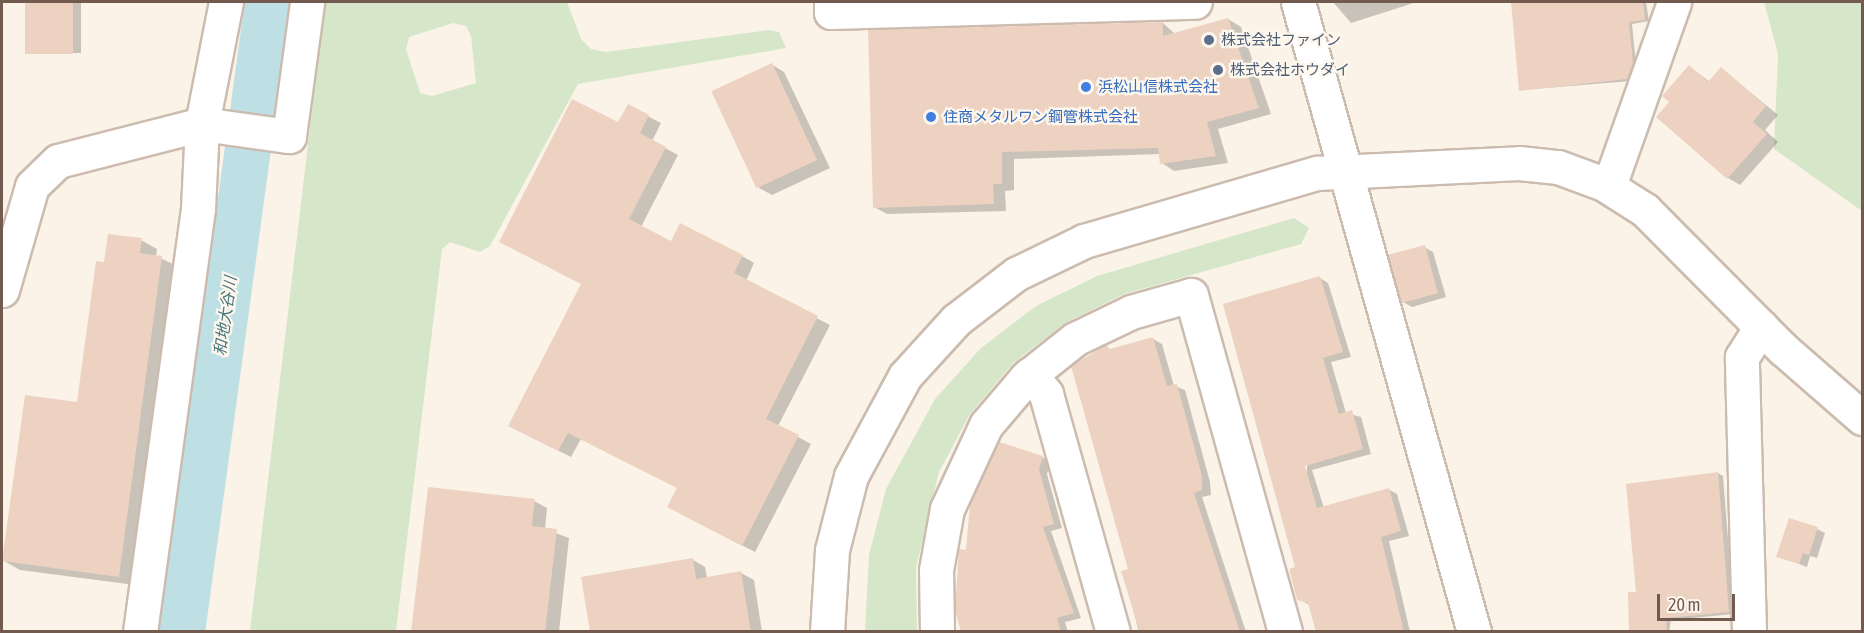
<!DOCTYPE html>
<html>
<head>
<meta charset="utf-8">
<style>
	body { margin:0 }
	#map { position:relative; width:1864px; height:633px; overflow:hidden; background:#fbf3e8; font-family:"Asap Condensed","Noto Sans JP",sans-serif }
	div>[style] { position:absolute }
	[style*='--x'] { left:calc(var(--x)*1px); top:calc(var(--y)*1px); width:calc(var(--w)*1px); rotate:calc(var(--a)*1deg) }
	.green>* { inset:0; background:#d5e7c8 }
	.shadow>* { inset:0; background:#0003; transform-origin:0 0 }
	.river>* { height:46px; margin:-23px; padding:0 23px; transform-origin:23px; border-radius:23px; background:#bedfe3 }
	.building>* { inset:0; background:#edd2c2; transform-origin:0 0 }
	.roads { filter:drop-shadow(2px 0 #ccbbaf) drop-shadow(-2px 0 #ccbbaf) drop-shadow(0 2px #ccbbaf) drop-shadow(0 -2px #ccbbaf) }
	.minor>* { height:33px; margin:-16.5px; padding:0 16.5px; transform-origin:16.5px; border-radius:16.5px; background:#fff }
	.dots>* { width:16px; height:16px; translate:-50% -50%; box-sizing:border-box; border:3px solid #fdf7ee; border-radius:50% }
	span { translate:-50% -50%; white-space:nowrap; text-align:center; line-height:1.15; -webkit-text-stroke:4.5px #fdf7ee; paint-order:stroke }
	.service-label { font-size:15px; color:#4e5e75 }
	.left { translate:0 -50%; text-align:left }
	.shop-label { font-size:15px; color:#366cbe }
	.water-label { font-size:16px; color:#47767d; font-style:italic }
	.frame { position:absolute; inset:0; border:3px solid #725a4e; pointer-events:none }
	.scale { position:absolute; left:1657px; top:594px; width:78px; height:27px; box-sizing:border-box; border:3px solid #725a4e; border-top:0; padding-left:8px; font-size:18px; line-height:21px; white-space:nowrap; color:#725a4e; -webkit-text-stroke:4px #fdf7ee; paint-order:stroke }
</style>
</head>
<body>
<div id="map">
	<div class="green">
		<i style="clip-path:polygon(evenodd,325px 2px,567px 2px,581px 39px,591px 49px,606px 52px,769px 30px,779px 32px,786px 48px,578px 84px,490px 246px,480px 252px,450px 242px,442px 249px,396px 631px,250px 631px,325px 2px,453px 23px,466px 26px,471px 36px,476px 83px,432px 96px,420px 93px,406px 49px,409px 37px,453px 23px)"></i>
		<i style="clip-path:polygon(1764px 2px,1862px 2px,1862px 211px,1774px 149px,1778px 54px)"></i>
		<i style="clip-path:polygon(1294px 218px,1309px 228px,1301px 244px,1124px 294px,1065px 323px,1013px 363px,970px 414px,939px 472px,916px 568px,917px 631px,865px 631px,869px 555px,886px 489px,935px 399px,981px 348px,1036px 306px,1097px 276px)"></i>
	</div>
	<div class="shadow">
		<i style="left:26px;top:2px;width:55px;height:51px"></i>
		<i style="clip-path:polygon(1333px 2px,1417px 2px,1351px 23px)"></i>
		<i style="clip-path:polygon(1512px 2px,1646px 2px,1649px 21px,1632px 24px,1636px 65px,1631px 81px,1521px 90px)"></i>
		<i style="clip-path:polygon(1228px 19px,1241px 27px,1271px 114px,1218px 129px,1228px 163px,1174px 171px,1162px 163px,1160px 154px,1014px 159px,1014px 190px,1005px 191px,1006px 211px,887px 214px,874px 207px,1163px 23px,1175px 34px)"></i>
		<i style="clip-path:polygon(771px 64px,784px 72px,830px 168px,772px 195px,759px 188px)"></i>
		<i style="clip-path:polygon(1690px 67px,1710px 82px,1722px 69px,1778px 115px,1765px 130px,1778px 142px,1740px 185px,1728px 178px,1672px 102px)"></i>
		<i style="clip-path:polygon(628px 106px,661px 123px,652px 141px,678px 155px,641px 227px,672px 243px,742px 256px,754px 263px,746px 281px,830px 325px,778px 426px,811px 444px,755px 552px,681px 514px,678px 488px,581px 439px,571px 457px,523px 433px,583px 284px,619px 124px)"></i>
		<i style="clip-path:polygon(141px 240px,157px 249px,156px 256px,177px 266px,135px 585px,20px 570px,4px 561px,78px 404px,105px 264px)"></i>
		<i style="clip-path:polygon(1424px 247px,1433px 252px,1446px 297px,1412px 307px,1403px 302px)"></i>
		<i style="clip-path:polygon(1320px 278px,1328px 283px,1351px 357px,1331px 362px,1346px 413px,1361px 417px,1371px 454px,1312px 470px,1324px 508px,1388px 489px,1397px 494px,1409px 536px,1389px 541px,1410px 632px,1317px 632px,1310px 605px,1298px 599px)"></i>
		<i style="clip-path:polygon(1153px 339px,1162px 344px,1174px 386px,1185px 390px,1210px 482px,1211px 495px,1202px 497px,1246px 632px,1139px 632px,1123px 572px,1129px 570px,1111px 350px)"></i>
		<i style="clip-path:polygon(1042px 457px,1051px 462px,1047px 474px,1062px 528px,1051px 531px,1081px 618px,1065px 622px,1068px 632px,965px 632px,957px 609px,960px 551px,968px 552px)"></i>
		<i style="clip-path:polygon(1718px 473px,1723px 476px,1734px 614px,1671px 620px,1669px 632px,1631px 632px,1638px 593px,1627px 486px)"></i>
		<i style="clip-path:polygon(534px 501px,547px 508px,545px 529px,569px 538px,559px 632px,413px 632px)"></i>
		<i style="clip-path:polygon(1817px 529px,1825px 533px,1817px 558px,1810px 556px,1807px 567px,1778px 556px)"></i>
		<i style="clip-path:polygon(693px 560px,705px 567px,707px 578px,741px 573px,754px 580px,762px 632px,591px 632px)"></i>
	</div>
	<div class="river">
		<i style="--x:182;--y:632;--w:636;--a:-82.23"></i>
	</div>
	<div class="building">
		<i style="left:25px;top:2px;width:48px;height:52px"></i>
		<i style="clip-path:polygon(1511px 2px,1643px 2px,1645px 20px,1629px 22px,1633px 63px,1627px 79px,1519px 91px)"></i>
		<i style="clip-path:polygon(1228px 18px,1259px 108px,1207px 122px,1216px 156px,1160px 164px,1158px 148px,1002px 152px,1002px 184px,993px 184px,994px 204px,873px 208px,868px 30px,1163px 22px,1163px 36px)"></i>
		<i style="left:772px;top:63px;width:107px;height:67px;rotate:65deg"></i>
		<i style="clip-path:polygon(1689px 65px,1708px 82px,1721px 67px,1766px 106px,1753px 122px,1767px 134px,1727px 179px,1656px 117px,1669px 102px,1662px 96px)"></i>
		<i style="clip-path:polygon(572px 99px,618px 122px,628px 104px,649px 115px,640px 133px,666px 147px,629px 219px,671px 241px,680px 223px,743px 255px,734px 273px,818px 316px,766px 419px,799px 435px,742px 546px,667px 507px,677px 488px,568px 433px,558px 451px,508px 426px,581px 284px,499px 242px)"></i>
		<i style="clip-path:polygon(108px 234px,142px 238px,140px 253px,162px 256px,119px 577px,2px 561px,25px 395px,77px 402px,96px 261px,104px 262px)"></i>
		<i style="left:1425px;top:245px;width:50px;height:38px;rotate:75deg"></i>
		<i style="clip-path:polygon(1320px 276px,1343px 352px,1323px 358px,1339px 414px,1352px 410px,1363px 449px,1305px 466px,1317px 508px,1389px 488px,1401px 531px,1381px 537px,1404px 632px,1316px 632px,1308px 603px,1297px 600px,1289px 569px,1295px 567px,1223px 304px)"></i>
		<i style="clip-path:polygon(1153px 337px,1167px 386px,1177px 384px,1202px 476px,1202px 490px,1194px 493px,1240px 632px,1140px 632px,1121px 571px,1128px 569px,1071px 366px,1106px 345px,1110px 349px)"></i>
		<i style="clip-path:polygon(999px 442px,1043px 456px,1039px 469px,1054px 524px,1043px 527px,1074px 613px,1057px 618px,1061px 632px,961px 632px,955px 610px,959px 549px,966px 550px,970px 505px)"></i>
		<i style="clip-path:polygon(1718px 472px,1729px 612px,1666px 618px,1667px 632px,1629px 632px,1628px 592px,1636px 592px,1626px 484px)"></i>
		<i style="clip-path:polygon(428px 487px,535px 499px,532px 526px,557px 529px,545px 632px,411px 632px)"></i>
		<i style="clip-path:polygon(1789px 518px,1818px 527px,1809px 555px,1803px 553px,1799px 564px,1776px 557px)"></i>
		<i style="clip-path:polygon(693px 558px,696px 579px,741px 571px,751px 632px,590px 632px,581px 577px)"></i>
	</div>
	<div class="roads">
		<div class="minor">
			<i style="--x:831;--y:2;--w:10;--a:90"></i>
			<i style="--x:831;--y:12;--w:364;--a:-1.6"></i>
			<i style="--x:1298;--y:2;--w:654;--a:74.39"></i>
			<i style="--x:1609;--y:186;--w:195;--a:-70.5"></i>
			<i style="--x:2;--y:290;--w:108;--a:-73.9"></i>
			<i style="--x:32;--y:186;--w:36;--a:-44"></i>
			<i style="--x:58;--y:161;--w:149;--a:-14.4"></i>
			<i style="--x:202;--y:124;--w:88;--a:7.9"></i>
			<i style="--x:289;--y:136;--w:135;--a:-82.3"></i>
			<i style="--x:1030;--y:374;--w:26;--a:51"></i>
			<i style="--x:1046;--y:394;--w:247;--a:74.3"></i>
			<i style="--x:140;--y:632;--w:427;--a:-82.2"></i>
			<i style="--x:198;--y:209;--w:85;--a:-87.3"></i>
			<i style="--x:202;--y:124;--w:124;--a:-78.9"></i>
			<i style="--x:827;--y:632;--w:82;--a:-86.5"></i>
			<i style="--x:832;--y:550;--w:76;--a:-75.6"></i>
			<i style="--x:851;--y:476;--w:114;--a:-61.6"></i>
			<i style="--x:905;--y:376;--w:76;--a:-47.7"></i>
			<i style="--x:956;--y:320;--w:76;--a:-37.5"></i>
			<i style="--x:1016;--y:274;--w:76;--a:-25.9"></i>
			<i style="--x:1084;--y:241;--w:243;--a:-16.3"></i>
			<i style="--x:1317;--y:173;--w:202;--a:-2.8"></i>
			<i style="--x:1519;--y:163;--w:39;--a:6"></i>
			<i style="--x:1558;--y:167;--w:49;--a:20.3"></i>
			<i style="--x:1604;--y:184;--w:49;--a:32.4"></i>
			<i style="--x:1645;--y:210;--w:196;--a:45.2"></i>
			<i style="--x:1783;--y:349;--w:105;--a:41.1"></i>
			<i style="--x:937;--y:632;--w:62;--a:-90.9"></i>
			<i style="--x:936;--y:570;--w:62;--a:-79.8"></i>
			<i style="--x:947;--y:509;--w:93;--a:-65.1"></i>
			<i style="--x:986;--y:425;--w:62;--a:-49.6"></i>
			<i style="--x:1026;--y:378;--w:63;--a:-38.5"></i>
			<i style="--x:1075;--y:339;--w:62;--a:-25.7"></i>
			<i style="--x:1131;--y:312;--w:62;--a:-15.8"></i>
			<i style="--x:1191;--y:295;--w:350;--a:74.4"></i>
			<i style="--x:1749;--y:632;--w:275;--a:-91.5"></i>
			<i style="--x:1742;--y:357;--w:36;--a:-58"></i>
		</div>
	</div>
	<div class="dots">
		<i style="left:1209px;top:40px;background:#5c6f8a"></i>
		<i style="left:1218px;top:70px;background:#5c6f8a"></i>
		<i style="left:1086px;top:87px;background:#3f7fe0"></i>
		<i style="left:931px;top:117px;background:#3f7fe0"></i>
	</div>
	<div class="service-label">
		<span class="left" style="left:1221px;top:40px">株式会社ファイン</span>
		<span class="left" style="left:1230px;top:70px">株式会社ホウダイ</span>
	</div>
	<div class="shop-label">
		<span class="left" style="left:1098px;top:87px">浜松山信株式会社</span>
		<span class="left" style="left:943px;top:117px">住商メタルワン鋼管株式会社</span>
	</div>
	<div class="water-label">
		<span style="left:225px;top:316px;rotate:-82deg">和地大谷川</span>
	</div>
	<div class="frame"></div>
	<div class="scale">20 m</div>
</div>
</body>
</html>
